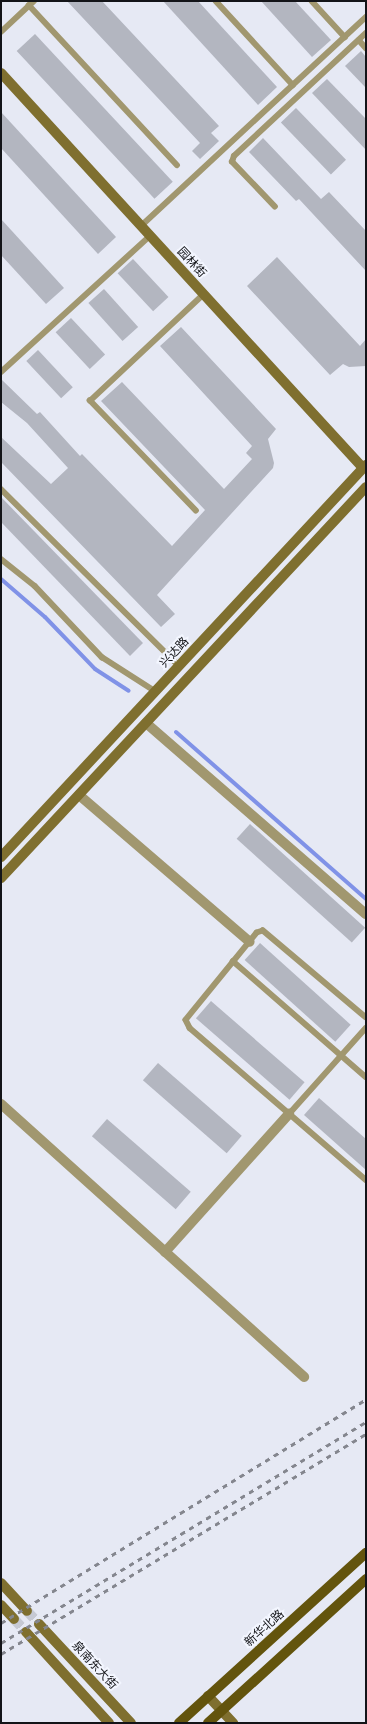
<!DOCTYPE html>
<html>
<head>
<meta charset="utf-8">
<style>
	body { margin:0 }
	#map { position:relative; width:367px; height:1724px; overflow:hidden; background:#e6e9f4; font-family:"PT Sans","Noto Sans SC",sans-serif }
	div>[style] { position:absolute }
	[style*='--x'] { left:calc(var(--x)*1px); top:calc(var(--y)*1px); width:calc(var(--w)*1px); rotate:calc(var(--a)*1deg) }
	.stream>* { height:4px; margin:-2px; padding:0 2px; transform-origin:2px; border-radius:2px; background:#8092e7 }
	.building>* { inset:0; background:#b3b6c0; transform-origin:0 0 }
	.secondary-tunnel>* { height:10px; margin-top:-5px; transform-origin:0; background:repeating-linear-gradient(90deg,#c6c9d3 0 10px,transparent 0 15px) }
	.lane>* { height:5.5px; margin:-2.75px; padding:0 2.75px; transform-origin:2.75px; border-radius:2.75px; background:#a1976f }
	.street>* { height:10px; margin:-5px; padding:0 5px; transform-origin:5px; border-radius:5px; background:#a1976f }
	.secondary>* { height:10px; margin:-5px; padding:0 5px; transform-origin:5px; border-radius:5px; background:#7f6f2f }
	.primary>* { height:10px; margin:-5px; padding:0 5px; transform-origin:5px; border-radius:5px; background:#63540d }
	.rail>* { height:3px; margin-top:-1.5px; transform-origin:0; background:repeating-linear-gradient(90deg,#84868e 0 5px,transparent 0 10px) }
	span { translate:-50% -50%; white-space:nowrap; text-align:center; line-height:1.15; -webkit-text-stroke:4px #f3f6ff; paint-order:stroke }
	.street-label { font-size:12px; color:#131418 }
	.frame { position:absolute; inset:0; border:2px solid #131418; pointer-events:none }
</style>
</head>
<body>
<div id="map">
	<div class="stream">
		<i style="--x:1;--y:579;--w:58;--a:40.8"></i>
		<i style="--x:45;--y:617;--w:72;--a:46.1"></i>
		<i style="--x:95;--y:669;--w:40;--a:32.9"></i>
		<i style="--x:176;--y:732;--w:253;--a:41.3"></i>
	</div>
	<div class="building">
		<i style="clip-path:polygon(67px 1px,102px 1px,219px 126px,211px 133px,219px 141px,200px 159px,192px 151px,200px 143px)"></i>
		<i style="clip-path:polygon(163px 1px,198px 1px,277px 87px,258px 105px)"></i>
		<i style="clip-path:polygon(261px 1px,295px 1px,331px 40px,312px 57px)"></i>
		<i style="left:35px;top:34px;width:202px;height:25px;rotate:47deg"></i>
		<i style="clip-path:polygon(361px 51px,366px 57px,366px 88px,345px 66px)"></i>
		<i style="clip-path:polygon(327px 79px,366px 119px,366px 150px,312px 93px)"></i>
		<i style="left:296px;top:108px;width:72px;height:21px;rotate:46deg"></i>
		<i style="clip-path:polygon(1px 112px,116px 237px,98px 254px,1px 148px)"></i>
		<i style="clip-path:polygon(263px 138px,321px 199px,329px 192px,366px 231px,366px 271px,299px 199px,296px 201px,249px 152px)"></i>
		<i style="clip-path:polygon(1px 219px,64px 288px,46px 304px,1px 255px)"></i>
		<i style="clip-path:polygon(277px 257px,360px 346px,366px 339px,366px 366px,349px 367px,343px 364px,330px 375px,247px 286px)"></i>
		<i style="left:133px;top:259px;width:52px;height:21px;rotate:47deg"></i>
		<i style="left:104px;top:289px;width:51px;height:21px;rotate:48deg"></i>
		<i style="left:71px;top:318px;width:50px;height:21px;rotate:47deg"></i>
		<i style="clip-path:polygon(181px 327px,276px 429px,268px 439px,274px 463px,273px 468px,157px 595px,175px 614px,161px 627px,1px 462px,1px 437px,51px 484px,68px 468px,27px 423px,1px 402px,1px 379px,37px 414px,40px 412px,80px 456px,82px 454px,172px 546px,205px 510px,101px 401px,122px 382px,224px 489px,252px 459px,246px 453px,252px 446px,160px 346px)"></i>
		<i style="left:38px;top:350px;width:51px;height:16px;rotate:47deg"></i>
		<i style="clip-path:polygon(1px 497px,143px 643px,130px 656px,1px 522px)"></i>
		<i style="left:250px;top:824px;width:155px;height:20px;rotate:42deg"></i>
		<i style="left:260px;top:943px;width:122px;height:23px;rotate:42deg"></i>
		<i style="left:211px;top:1001px;width:124px;height:23px;rotate:41deg"></i>
		<i style="left:158px;top:1063px;width:111px;height:23px;rotate:41deg"></i>
		<i style="clip-path:polygon(319px 1098px,366px 1139px,366px 1170px,304px 1115px)"></i>
		<i style="left:107px;top:1119px;width:111px;height:23px;rotate:41deg"></i>
	</div>
	<div class="secondary-tunnel">
		<i style="--x:27;--y:1611;--w:18;--a:47"></i>
		<i style="--x:14;--y:1619;--w:18;--a:47"></i>
	</div>
	<div class="lane">
		<i style="--x:216;--y:1;--w:114;--a:47.5"></i>
		<i style="--x:312;--y:1;--w:49;--a:47.5"></i>
		<i style="--x:29;--y:5;--w:218;--a:47.2"></i>
		<i style="--x:1;--y:32;--w:45;--a:-43.2"></i>
		<i style="--x:359;--y:40;--w:11;--a:49"></i>
		<i style="--x:275;--y:207;--w:62;--a:-133.7"></i>
		<i style="--x:232;--y:162;--w:6;--a:-72"></i>
		<i style="--x:234;--y:156;--w:180;--a:-43"></i>
		<i style="--x:141;--y:226;--w:307;--a:-42.9"></i>
		<i style="--x:1;--y:372;--w:202;--a:-42.4"></i>
		<i style="--x:1;--y:489;--w:251;--a:44.8"></i>
		<i style="--x:196;--y:511;--w:153;--a:-133.9"></i>
		<i style="--x:90;--y:401;--w:156;--a:-43.2"></i>
		<i style="--x:1;--y:559;--w:43;--a:38.5"></i>
		<i style="--x:35;--y:586;--w:98;--a:46.7"></i>
		<i style="--x:102;--y:657;--w:63;--a:32.7"></i>
		<i style="--x:233;--y:961;--w:176;--a:41.1"></i>
		<i style="--x:366;--y:1018;--w:135;--a:-139.8"></i>
		<i style="--x:263;--y:931;--w:6;--a:162"></i>
		<i style="--x:257;--y:933;--w:112;--a:129.2"></i>
		<i style="--x:186;--y:1020;--w:9;--a:63"></i>
		<i style="--x:190;--y:1028;--w:233;--a:40.8"></i>
		<i style="--x:289;--y:1114;--w:115;--a:-48.2"></i>
	</div>
	<div class="street">
		<i style="--x:146;--y:723;--w:291;--a:41"></i>
		<i style="--x:79;--y:795;--w:225;--a:40.7"></i>
		<i style="--x:1;--y:1104;--w:408;--a:42"></i>
		<i style="--x:165;--y:1252;--w:186;--a:-48.1"></i>
	</div>
	<div class="secondary">
		<i style="--x:1;--y:73;--w:536;--a:47.5"></i>
		<i style="--x:1;--y:857;--w:536;--a:-47.04"></i>
		<i style="--x:1;--y:878;--w:535;--a:-46.97"></i>
		<i style="--x:1;--y:1583;--w:38;--a:47"></i>
		<i style="--x:1;--y:1605;--w:19;--a:47"></i>
		<i style="--x:39;--y:1624;--w:135;--a:47.1"></i>
		<i style="--x:26;--y:1632;--w:123;--a:47.6"></i>
		<i style="--x:208;--y:1696;--w:37;--a:47"></i>
	</div>
	<div class="primary">
		<i style="--x:179;--y:1723;--w:253;--a:-42.3"></i>
		<i style="--x:208;--y:1723;--w:214;--a:-42.3"></i>
	</div>
	<div class="rail">
		<i style="--x:1;--y:1623;--w:428;--a:-31.5"></i>
		<i style="--x:1;--y:1643;--w:427;--a:-31.2"></i>
		<i style="--x:1;--y:1654;--w:426;--a:-31.1"></i>
	</div>
	<div class="street-label">
		<span style="left:192px;top:262px;rotate:47deg">园林街</span>
		<span style="left:174px;top:652px;rotate:-47deg">兴达路</span>
		<span style="left:264px;top:1628px;rotate:-42deg">新华北路</span>
		<span style="left:95px;top:1665px;rotate:47deg">泉南东大街</span>
	</div>
	<div class="frame"></div>
</div>
</body>
</html>
